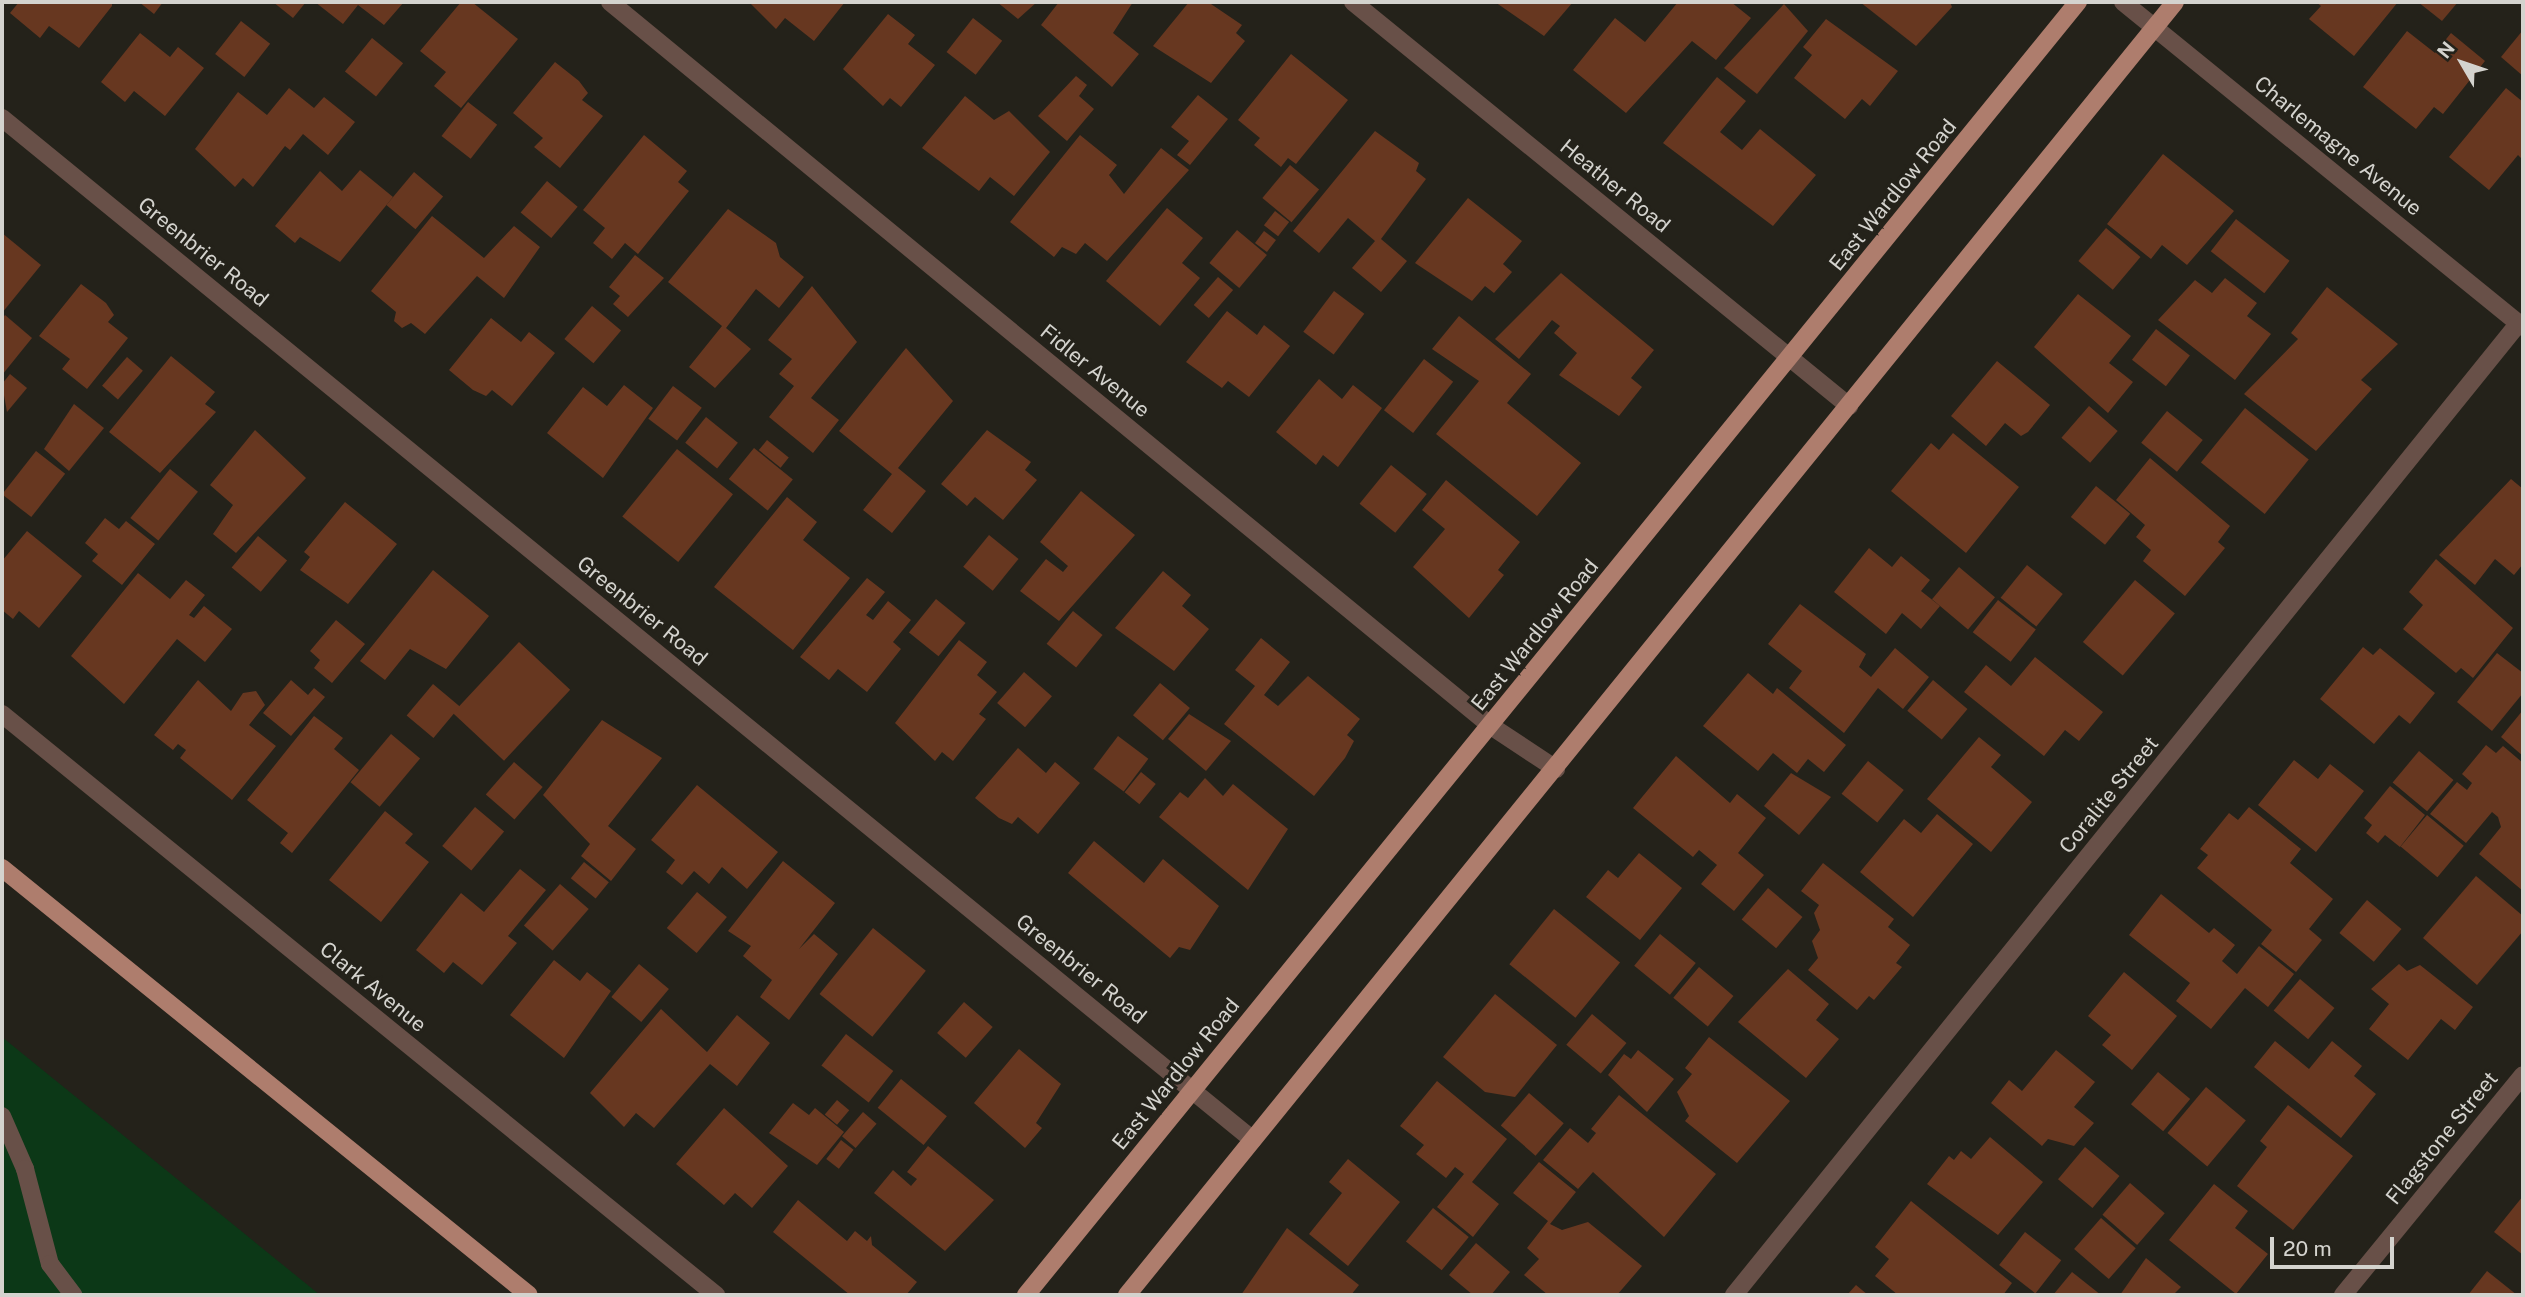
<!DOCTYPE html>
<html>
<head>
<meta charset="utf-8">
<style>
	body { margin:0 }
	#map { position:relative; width:2525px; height:1297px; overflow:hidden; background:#24221a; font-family:"Public Sans",sans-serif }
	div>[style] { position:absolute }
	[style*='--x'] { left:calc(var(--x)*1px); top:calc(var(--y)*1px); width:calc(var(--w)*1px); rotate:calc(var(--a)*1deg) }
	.green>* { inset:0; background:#0c3817 }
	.building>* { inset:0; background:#673720; transform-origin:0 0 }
	.minor>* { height:18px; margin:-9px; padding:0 9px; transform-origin:9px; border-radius:9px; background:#685048 }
	.major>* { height:18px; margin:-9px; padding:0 9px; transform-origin:9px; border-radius:9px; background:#ae7d6d }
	span { translate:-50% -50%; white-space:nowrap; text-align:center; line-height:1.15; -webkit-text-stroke:6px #24221a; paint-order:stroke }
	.street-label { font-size:21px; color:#d4d3ce }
	.frame { position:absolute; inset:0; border:4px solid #d4d3ce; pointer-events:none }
	.north { position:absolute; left:2427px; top:28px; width:70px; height:70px; -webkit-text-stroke:5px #24221a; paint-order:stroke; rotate:309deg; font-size:19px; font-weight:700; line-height:28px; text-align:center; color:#d4d3ce }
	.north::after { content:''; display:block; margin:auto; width:24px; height:32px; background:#d4d3ce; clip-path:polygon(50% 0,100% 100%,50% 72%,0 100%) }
	.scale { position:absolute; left:2270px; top:1237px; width:124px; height:32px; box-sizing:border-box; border:4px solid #d4d3ce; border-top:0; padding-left:9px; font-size:21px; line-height:24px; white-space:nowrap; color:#d4d3ce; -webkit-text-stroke:5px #24221a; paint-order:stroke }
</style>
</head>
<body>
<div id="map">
	<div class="green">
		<i style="clip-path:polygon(2px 1037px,320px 1295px,2px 1295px)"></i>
	</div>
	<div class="building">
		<i style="clip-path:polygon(19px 2px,112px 2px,112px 6px,79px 48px,49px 26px,40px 38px,10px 13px)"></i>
		<i style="clip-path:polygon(139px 2px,163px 2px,154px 14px)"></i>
		<i style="clip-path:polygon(273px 2px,306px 2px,293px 18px)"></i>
		<i style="clip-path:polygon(315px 2px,404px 2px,384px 25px,358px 5px,343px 24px)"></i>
		<i style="clip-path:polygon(461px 2px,472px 2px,518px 39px,461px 108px,434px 86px,446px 72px,420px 51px)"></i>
		<i style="clip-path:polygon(749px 2px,845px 2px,814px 41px,785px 18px,776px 29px)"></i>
		<i style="clip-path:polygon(997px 2px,1037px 2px,1018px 19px)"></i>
		<i style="clip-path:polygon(1059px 2px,1133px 2px,1113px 33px,1139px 54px,1112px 87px,1041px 25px)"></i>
		<i style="clip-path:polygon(1189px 2px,1208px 2px,1242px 25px,1236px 33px,1245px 41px,1211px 83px,1153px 46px)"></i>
		<i style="clip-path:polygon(1495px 2px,1573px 2px,1544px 36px)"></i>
		<i style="clip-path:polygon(1678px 2px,1731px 2px,1751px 18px,1716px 60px,1692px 41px,1626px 113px,1573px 70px,1615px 18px,1645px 42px)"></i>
		<i style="clip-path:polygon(1860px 2px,1950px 2px,1952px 7px,1916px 46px)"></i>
		<i style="clip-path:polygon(2316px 2px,2398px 2px,2354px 56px,2309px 19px,2321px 6px)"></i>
		<i style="clip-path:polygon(2418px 2px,2458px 2px,2442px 21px)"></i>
		<i style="clip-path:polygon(1784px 4px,1808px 31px,1757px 94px,1724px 68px)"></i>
		<i style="clip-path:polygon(888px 14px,915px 35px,908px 44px,935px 65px,901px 107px,890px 98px,883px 106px,843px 69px)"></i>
		<i style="left:973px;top:18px;width:37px;height:43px;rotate:38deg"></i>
		<i style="clip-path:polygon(1826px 19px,1898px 71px,1870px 106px,1862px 99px,1845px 119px,1794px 78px,1812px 55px,1803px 47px)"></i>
		<i style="left:241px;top:21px;width:37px;height:42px;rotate:38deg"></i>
		<i style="clip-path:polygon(2523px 30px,2523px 76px,2501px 57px)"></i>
		<i style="clip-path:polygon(2407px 31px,2435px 53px,2451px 33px,2485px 61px,2443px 114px,2434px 107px,2416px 129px,2363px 87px)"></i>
		<i style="clip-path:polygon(140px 33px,170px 57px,178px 47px,204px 68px,165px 116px,134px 91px,125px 102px,101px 82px)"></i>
		<i style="left:372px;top:38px;width:40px;height:43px;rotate:39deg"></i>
		<i style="clip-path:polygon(1291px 54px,1348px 100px,1296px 164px,1288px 158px,1281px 167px,1254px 145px,1260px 138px,1238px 120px)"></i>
		<i style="clip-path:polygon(555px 62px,579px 81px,588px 93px,582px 100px,603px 116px,560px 168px,534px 147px,543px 138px,513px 113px)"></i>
		<i style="clip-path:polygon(1076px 76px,1087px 85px,1079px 96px,1094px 109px,1067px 141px,1038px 116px)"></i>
		<i style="clip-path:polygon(1717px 77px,1746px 101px,1720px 132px,1742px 150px,1760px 129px,1816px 175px,1773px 226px,1663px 143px)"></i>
		<i style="clip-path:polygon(289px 88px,314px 108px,324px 97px,355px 122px,328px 155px,303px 134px,290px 150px,285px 146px,253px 187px,243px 178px,235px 187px,195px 149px,238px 92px,267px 115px)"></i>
		<i style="clip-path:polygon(2506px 88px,2523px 102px,2523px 160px,2518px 155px,2489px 190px,2449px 157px)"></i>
		<i style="clip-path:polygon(1198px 95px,1228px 119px,1190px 165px,1177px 155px,1189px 141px,1171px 127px)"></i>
		<i style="clip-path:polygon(965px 96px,994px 120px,1009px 111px,1050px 152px,1014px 196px,990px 177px,979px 191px,922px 148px)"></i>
		<i style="left:468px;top:102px;width:37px;height:43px;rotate:38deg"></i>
		<i style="clip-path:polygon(1375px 131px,1419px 163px,1416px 171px,1426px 179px,1381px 239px,1407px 261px,1381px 292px,1352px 268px,1375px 241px,1348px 218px,1319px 253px,1293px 231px)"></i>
		<i style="clip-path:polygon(644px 135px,687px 171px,678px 182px,689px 191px,638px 254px,625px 243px,612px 259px,593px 243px,605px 228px,583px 210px)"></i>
		<i style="clip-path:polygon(1080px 135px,1117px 165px,1109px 175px,1124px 194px,1161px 148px,1189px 170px,1107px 261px,1085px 243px,1076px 254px,1062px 247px,1054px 257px,1010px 222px)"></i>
		<i style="clip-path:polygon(2163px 154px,2234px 211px,2187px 265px,2162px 245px,2151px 259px,2107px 224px)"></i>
		<i style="left:1290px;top:165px;width:38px;height:43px;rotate:40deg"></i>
		<i style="clip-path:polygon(360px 170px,393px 197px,340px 262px,300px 237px,295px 243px,275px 226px,320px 171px,342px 191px)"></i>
		<i style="left:414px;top:172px;width:38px;height:43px;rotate:40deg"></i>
		<i style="left:547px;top:181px;width:40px;height:41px;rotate:40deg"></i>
		<i style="clip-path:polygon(1468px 198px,1522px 241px,1503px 264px,1512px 272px,1494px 293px,1485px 286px,1472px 301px,1415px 263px)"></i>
		<i style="clip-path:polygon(1167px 208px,1203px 238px,1182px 263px,1200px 278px,1160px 326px,1106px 281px)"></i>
		<i style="clip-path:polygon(728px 209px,776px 243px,780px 257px,804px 277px,779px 308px,756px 289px,726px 328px,751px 349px,715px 388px,689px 367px,722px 326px,668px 282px)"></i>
		<i style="left:1275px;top:211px;width:18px;height:18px;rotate:38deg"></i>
		<i style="clip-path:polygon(432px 216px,484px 258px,514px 226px,540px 247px,504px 298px,477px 276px,425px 334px,411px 323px,402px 328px,394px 321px,396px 312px,371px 291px)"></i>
		<i style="left:2236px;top:219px;width:68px;height:41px;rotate:38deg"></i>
		<i style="left:2106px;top:228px;width:45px;height:43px;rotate:40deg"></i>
		<i style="left:1237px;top:230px;width:39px;height:43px;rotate:40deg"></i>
		<i style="left:1264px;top:231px;width:15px;height:15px;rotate:37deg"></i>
		<i style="clip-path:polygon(2px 233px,41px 265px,2px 313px)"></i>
		<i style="clip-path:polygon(635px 255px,664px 278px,628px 317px,613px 304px,620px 296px,609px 287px)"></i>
		<i style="clip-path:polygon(1561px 273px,1654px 350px,1631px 378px,1642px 387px,1619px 416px,1559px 375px,1577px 353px,1554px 333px,1560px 326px,1552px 320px,1519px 359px,1495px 339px)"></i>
		<i style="left:1218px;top:277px;width:20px;height:37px;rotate:41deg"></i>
		<i style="clip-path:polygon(2225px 278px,2257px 303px,2247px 316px,2271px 334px,2235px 380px,2158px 320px,2195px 280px,2212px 293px)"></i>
		<i style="clip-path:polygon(81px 284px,106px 303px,114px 315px,108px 322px,128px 338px,87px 389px,62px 369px,70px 359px,39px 336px)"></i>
		<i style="clip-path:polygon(812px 286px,857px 342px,811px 398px,839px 420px,813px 453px,769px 417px,794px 386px,779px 374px,792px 359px,768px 340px)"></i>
		<i style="clip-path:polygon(2327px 287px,2398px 344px,2361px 380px,2372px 389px,2316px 451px,2244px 394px,2298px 339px,2291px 333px)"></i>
		<i style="left:1334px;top:291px;width:38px;height:51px;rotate:37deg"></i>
		<i style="clip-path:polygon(2078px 294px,2131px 336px,2109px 363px,2133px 382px,2108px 413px,2034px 347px)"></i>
		<i style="left:592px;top:306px;width:38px;height:43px;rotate:40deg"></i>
		<i style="clip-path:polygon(1227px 311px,1257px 335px,1264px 325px,1290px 346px,1249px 397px,1228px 381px,1222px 388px,1186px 362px)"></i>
		<i style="clip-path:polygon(5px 315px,32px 338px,2px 375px,2px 319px)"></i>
		<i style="clip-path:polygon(1459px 316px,1531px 374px,1507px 403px,1581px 463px,1537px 516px,1436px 434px,1479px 381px,1432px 349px)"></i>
		<i style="clip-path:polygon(491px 318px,521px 342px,529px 332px,555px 353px,512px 406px,492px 390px,486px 396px,473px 390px,449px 370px)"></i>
		<i style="left:2156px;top:329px;width:43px;height:39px;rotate:38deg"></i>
		<i style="clip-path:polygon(906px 348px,953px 401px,898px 468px,926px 491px,892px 533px,863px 510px,892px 474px,839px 431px)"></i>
		<i style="clip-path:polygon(171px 356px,215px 392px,205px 404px,216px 412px,160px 473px,109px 432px)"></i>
		<i style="left:127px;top:357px;width:21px;height:38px;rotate:41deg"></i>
		<i style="left:1424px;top:359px;width:37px;height:65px;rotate:38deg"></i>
		<i style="clip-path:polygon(1997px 361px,2050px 405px,2028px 432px,2021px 436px,2005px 423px,1986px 446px,1951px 416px)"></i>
		<i style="clip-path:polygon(10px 374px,27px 388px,7px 412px,2px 384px)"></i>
		<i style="clip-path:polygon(1319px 379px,1342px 399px,1353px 385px,1382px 408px,1338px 467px,1323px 455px,1316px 465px,1276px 432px)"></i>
		<i style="clip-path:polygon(624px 385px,653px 408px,603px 478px,547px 433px,583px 387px,607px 406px)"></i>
		<i style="left:673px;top:386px;width:36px;height:41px;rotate:37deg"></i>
		<i style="clip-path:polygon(74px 404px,104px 428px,69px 471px,44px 449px)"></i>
		<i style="left:2089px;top:406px;width:38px;height:42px;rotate:41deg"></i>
		<i style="left:2245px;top:408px;width:82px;height:70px;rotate:39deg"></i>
		<i style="left:2167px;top:411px;width:46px;height:41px;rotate:39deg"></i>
		<i style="left:706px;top:417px;width:41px;height:33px;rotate:39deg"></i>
		<i style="clip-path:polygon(255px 430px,306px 478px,236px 553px,213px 534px,233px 505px,210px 485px)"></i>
		<i style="clip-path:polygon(987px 430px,1031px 462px,1025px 470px,1037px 480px,1003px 520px,975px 497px,967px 506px,941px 484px)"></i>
		<i style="clip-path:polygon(1953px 433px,2019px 487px,1966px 553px,1891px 491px,1931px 443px,1939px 450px)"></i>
		<i style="left:767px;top:440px;width:28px;height:13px;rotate:39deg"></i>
		<i style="left:754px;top:448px;width:50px;height:40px;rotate:39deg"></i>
		<i style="left:677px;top:449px;width:72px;height:87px;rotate:39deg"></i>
		<i style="left:36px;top:451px;width:37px;height:55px;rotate:38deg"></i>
		<i style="clip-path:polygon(2150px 458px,2230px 526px,2218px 542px,2225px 548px,2185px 596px,2143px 561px,2151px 550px,2136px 537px,2145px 525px,2116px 500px)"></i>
		<i style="left:1391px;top:465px;width:46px;height:50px;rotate:39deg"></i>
		<i style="left:170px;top:469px;width:36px;height:63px;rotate:39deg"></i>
		<i style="clip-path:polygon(2511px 479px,2523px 489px,2523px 564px,2514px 575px,2495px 559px,2475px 585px,2439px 555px)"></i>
		<i style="clip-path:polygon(1446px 480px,1520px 542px,1498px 570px,1504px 575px,1469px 618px,1413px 567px,1445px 529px,1422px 510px)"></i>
		<i style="left:2096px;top:486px;width:44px;height:40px;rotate:39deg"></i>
		<i style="clip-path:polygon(1081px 491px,1135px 535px,1059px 621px,1020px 591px,1046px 559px,1063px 572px,1068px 566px,1040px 542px)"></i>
		<i style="clip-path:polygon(787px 497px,817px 522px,803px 540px,850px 578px,793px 650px,714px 587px)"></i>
		<i style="clip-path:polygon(345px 502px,397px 544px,348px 604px,300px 570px,310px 557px,304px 552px)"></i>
		<i style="clip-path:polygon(105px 518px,119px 529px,126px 521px,155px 544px,122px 585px,92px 561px,98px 554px,85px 543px)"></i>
		<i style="clip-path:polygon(27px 531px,82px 576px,39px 628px,19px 611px,13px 619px,2px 610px,2px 561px)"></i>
		<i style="left:989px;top:535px;width:38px;height:41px;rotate:39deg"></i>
		<i style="left:258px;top:536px;width:38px;height:41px;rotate:40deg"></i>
		<i style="clip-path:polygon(1869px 548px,1892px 567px,1901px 556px,1930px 580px,1921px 591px,1940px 606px,1921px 629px,1902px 613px,1886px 634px,1834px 592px)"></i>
		<i style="clip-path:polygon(2436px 559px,2513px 628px,2473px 678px,2461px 668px,2456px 673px,2403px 629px,2423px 605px,2409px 592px)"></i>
		<i style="left:2027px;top:565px;width:46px;height:42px;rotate:39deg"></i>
		<i style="left:1959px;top:567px;width:47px;height:42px;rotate:40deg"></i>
		<i style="clip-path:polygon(433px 570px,489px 616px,446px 669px,410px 649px,385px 680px,360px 661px)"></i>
		<i style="clip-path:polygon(1163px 571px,1191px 595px,1182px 606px,1209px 629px,1174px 671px,1115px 628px)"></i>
		<i style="clip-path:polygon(138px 573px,170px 599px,186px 580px,205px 595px,189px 615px,194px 618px,204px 606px,232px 629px,205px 662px,177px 639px,124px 704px,71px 656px)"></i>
		<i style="clip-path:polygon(867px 578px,885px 592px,866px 615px,873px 620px,888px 601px,911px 620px,893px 642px,901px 649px,867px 692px,838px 669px,829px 680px,800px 657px)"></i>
		<i style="left:2135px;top:580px;width:52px;height:81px;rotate:40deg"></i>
		<i style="left:936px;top:599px;width:38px;height:43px;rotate:39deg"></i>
		<i style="left:1998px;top:600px;width:48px;height:41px;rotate:38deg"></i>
		<i style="clip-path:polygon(1800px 604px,1866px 654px,1859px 667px,1871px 677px,1895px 648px,1929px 677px,1903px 709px,1878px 688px,1844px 733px,1789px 688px,1802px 671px,1768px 644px)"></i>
		<i style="left:1073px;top:611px;width:38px;height:42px;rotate:39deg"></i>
		<i style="clip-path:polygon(336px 620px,365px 644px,332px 683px,314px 668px,320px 660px,310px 651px)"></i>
		<i style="clip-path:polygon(1261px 638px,1290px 662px,1264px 695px,1278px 706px,1308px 676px,1360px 719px,1347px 735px,1354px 741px,1345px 758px,1314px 796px,1224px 724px,1255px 686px,1235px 670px)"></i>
		<i style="clip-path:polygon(959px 640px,987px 662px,977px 675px,997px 692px,979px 714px,986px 719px,953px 761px,942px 752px,935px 761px,895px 723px)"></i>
		<i style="left:519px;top:642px;width:70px;height:97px;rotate:43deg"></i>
		<i style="clip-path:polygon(2363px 647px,2373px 655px,2380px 648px,2435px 693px,2410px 724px,2399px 715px,2374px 744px,2320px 699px)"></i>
		<i style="clip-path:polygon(2497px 653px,2523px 673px,2523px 693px,2492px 731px,2457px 702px)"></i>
		<i style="clip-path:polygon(2035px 657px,2103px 712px,2079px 741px,2065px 730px,2044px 756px,1964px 692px,1986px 665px,2011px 686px)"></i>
		<i style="left:1024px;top:672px;width:37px;height:41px;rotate:41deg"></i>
		<i style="clip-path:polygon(1748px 673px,1773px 694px,1777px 688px,1846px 745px,1824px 772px,1808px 759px,1797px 773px,1773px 753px,1758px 771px,1703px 726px)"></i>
		<i style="clip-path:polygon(198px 680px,231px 711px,243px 693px,256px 691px,265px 705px,249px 725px,276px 746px,232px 800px,180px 758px,186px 750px,178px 744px,173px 750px,154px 735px)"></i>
		<i style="clip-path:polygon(291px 680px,308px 695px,314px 688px,325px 697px,291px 736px,263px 713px)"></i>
		<i style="left:1933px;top:680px;width:45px;height:40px;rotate:40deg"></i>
		<i style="left:1160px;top:683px;width:39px;height:42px;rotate:40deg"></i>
		<i style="left:433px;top:684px;width:35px;height:41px;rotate:40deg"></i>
		<i style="clip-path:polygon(2523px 710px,2523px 756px,2501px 737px)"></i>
		<i style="clip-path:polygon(1189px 714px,1231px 741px,1206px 771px,1168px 739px)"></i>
		<i style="clip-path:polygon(314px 716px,343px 738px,334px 749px,359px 770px,292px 853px,280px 843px,288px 833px,247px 800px)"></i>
		<i style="clip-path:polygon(602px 720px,662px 758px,608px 826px,636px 849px,611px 881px,581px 856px,590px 844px,543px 795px)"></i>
		<i style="left:391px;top:734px;width:38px;height:63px;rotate:40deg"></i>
		<i style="left:1118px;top:736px;width:38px;height:41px;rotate:37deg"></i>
		<i style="clip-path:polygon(1979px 737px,2001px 755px,1991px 767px,2032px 802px,1991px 852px,1927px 799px)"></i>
		<i style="clip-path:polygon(2486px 745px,2496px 753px,2503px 746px,2523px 763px,2523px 891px,2479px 854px,2501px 827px,2498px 817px,2492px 812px,2466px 843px,2430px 814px,2457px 782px,2467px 790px,2472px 783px,2462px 774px)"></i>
		<i style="clip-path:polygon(1018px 748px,1046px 773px,1055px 762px,1080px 783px,1038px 834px,1018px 817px,1012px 824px,999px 818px,975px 798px)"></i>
		<i style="left:2419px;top:751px;width:45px;height:41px;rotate:40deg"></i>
		<i style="clip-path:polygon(1676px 756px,1730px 803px,1737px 794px,1766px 818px,1738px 853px,1764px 875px,1734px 911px,1701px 884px,1717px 865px,1699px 850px,1693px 857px,1633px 808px)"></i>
		<i style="clip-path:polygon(2294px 760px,2318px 779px,2330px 764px,2364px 791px,2316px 852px,2258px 805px)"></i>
		<i style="left:1868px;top:761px;width:46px;height:42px;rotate:39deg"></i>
		<i style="left:514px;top:762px;width:38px;height:43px;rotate:41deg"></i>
		<i style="left:1141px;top:772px;width:19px;height:26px;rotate:39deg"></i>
		<i style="clip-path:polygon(1791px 773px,1831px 797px,1799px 835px,1764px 806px)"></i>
		<i style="clip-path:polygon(1205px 778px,1223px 796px,1233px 784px,1288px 829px,1248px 890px,1159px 817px,1180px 792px,1188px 798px)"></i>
		<i style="clip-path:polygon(697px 785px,778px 852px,747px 889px,722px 867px,709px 884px,694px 871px,682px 885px,666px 872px,675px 860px,651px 840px)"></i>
		<i style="clip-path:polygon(2390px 786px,2425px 815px,2400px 847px,2385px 835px,2378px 843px,2366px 833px,2372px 825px,2364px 818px)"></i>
		<i style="left:475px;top:807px;width:38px;height:51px;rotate:40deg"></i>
		<i style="clip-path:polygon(2249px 807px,2301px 849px,2290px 863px,2333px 899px,2309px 929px,2322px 940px,2296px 972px,2261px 944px,2272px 930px,2197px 868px,2208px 855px,2200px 849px,2229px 813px,2238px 820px)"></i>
		<i style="clip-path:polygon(385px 811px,413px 834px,405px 843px,429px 862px,381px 922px,329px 880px)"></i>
		<i style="clip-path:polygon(1937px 814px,1973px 844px,1913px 917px,1860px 872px,1904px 819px,1921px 833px)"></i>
		<i style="left:2427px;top:815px;width:48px;height:41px;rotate:40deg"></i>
		<i style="clip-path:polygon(1094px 841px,1144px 883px,1163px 859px,1219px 906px,1190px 950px,1179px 947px,1170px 958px,1068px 873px)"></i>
		<i style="clip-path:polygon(1639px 853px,1682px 888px,1640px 940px,1586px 897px,1608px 870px,1618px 878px)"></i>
		<i style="clip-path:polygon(783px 861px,835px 903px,799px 949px,814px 934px,838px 954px,789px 1020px,760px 997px,772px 980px,743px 956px,751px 946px,728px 931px)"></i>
		<i style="left:584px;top:862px;width:32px;height:21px;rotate:39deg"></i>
		<i style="clip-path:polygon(1823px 863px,1894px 919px,1888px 927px,1910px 945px,1896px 963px,1902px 967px,1874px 1000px,1869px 996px,1857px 1010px,1808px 970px,1818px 958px,1812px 941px,1820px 930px,1814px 913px,1819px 905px,1801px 891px)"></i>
		<i style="clip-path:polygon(520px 869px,546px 890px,508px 936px,517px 943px,482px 985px,453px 962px,444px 973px,416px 950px,461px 893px,484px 912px)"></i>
		<i style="clip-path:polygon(2476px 876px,2523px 916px,2523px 931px,2477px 985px,2423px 938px)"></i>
		<i style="left:560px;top:884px;width:38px;height:55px;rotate:41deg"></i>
		<i style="left:1768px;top:888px;width:45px;height:41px;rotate:40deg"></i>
		<i style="left:697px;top:892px;width:39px;height:47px;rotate:40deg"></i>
		<i style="clip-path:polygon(2161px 894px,2209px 933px,2214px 928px,2235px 945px,2222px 961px,2237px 974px,2259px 946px,2294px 974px,2268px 1007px,2245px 988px,2211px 1029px,2176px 1001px,2190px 983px,2129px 935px)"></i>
		<i style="left:2367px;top:900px;width:45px;height:43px;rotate:40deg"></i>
		<i style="left:1554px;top:909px;width:85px;height:71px;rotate:39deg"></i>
		<i style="left:873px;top:928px;width:68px;height:85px;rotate:39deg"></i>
		<i style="left:1660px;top:934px;width:46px;height:41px;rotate:39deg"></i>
		<i style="clip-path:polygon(554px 960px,580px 981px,587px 972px,611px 991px,564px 1058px,510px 1015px)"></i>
		<i style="left:639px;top:964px;width:39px;height:43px;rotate:40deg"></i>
		<i style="clip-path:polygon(2399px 964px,2407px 971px,2420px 965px,2473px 1007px,2455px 1030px,2441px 1019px,2408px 1060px,2369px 1029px,2389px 1004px,2371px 989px)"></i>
		<i style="left:1699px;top:967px;width:45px;height:40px;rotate:40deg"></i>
		<i style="clip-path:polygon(1788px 969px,1829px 1004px,1816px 1020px,1839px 1039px,1806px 1078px,1738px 1022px)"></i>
		<i style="clip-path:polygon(2124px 972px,2177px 1016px,2132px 1070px,2102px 1045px,2111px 1035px,2088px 1016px)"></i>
		<i style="left:2300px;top:979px;width:45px;height:41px;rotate:40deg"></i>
		<i style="clip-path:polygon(1495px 994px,1557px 1045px,1515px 1097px,1485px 1092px,1443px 1057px)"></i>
		<i style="left:964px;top:1002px;width:38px;height:41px;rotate:41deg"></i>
		<i style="clip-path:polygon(661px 1009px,707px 1052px,737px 1015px,770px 1043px,737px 1086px,710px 1064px,654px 1128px,636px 1113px,624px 1127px,590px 1093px)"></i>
		<i style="left:1592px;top:1014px;width:45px;height:40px;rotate:40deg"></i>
		<i style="left:846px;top:1034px;width:60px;height:40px;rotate:38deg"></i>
		<i style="clip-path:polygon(1709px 1037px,1790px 1101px,1737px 1163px,1685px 1121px,1689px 1116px,1677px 1092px,1692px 1074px,1685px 1068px)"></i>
		<i style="clip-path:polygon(2275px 1041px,2309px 1069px,2332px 1041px,2362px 1066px,2354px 1076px,2376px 1094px,2341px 1138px,2254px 1067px)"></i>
		<i style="clip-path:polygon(1019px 1049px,1061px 1084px,1036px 1123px,1042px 1128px,1025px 1148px,974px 1103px)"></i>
		<i style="clip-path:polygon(1638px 1050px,1674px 1079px,1647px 1112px,1608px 1075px,1624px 1054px,1631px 1059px)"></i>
		<i style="clip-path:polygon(2056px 1050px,2095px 1082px,2074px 1107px,2094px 1123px,2074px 1146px,2048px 1139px,2042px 1146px,1991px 1103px,2009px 1080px,2022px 1091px)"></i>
		<i style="left:2158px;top:1072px;width:42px;height:42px;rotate:40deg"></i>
		<i style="left:901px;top:1079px;width:59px;height:37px;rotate:39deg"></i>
		<i style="clip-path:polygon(1437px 1081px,1507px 1139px,1472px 1182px,1499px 1204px,1473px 1237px,1437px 1207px,1464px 1174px,1455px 1167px,1446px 1178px,1416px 1154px,1424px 1145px,1400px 1126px)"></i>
		<i style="left:2206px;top:1087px;width:52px;height:60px;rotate:40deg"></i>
		<i style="left:1529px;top:1093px;width:46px;height:43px;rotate:41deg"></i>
		<i style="clip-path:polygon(1619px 1095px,1716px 1174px,1664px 1237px,1593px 1172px,1578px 1189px,1543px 1160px,1570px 1128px,1588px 1143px,1596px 1133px,1591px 1129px)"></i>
		<i style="left:837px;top:1100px;width:16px;height:19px;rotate:40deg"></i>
		<i style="clip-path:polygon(793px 1103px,809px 1115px,815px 1108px,844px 1132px,817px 1165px,769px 1133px)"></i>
		<i style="clip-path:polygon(2288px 1105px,2353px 1156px,2293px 1230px,2237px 1186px,2267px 1147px,2260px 1141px)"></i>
		<i style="clip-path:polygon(724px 1108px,788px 1166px,752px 1208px,735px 1193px,724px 1205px,676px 1164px)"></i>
		<i style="left:863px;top:1112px;width:18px;height:32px;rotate:41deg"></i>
		<i style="clip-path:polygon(1990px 1137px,2043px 1182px,1998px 1235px,1927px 1184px,1949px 1156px,1954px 1160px,1961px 1151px,1971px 1159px)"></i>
		<i style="left:841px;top:1140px;width:16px;height:24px;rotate:38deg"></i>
		<i style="clip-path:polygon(928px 1146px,994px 1200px,945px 1251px,874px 1193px,893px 1170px,911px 1186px,917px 1179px,907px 1172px)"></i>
		<i style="left:2085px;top:1147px;width:45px;height:42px;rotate:40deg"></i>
		<i style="clip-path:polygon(1348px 1159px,1400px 1202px,1348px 1266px,1309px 1234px,1342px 1193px,1329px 1182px)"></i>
		<i style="clip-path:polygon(1539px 1162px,1576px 1192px,1550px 1224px,1562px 1230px,1588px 1222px,1642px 1266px,1617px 1295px,1548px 1295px,1524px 1275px,1539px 1259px,1527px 1248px,1548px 1221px,1513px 1193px)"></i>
		<i style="left:2130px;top:1183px;width:46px;height:42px;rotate:41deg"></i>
		<i style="clip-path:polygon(2214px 1184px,2248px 1211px,2235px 1228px,2268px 1254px,2236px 1294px,2169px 1240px)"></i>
		<i style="clip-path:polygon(2523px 1196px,2523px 1255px,2494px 1232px)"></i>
		<i style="clip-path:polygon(798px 1200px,847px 1241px,855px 1231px,867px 1241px,871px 1236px,872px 1245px,917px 1282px,906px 1295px,850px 1295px,773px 1232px)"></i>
		<i style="clip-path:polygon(1911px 1201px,2012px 1283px,2003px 1295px,1898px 1295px,1875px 1276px,1889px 1259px,1875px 1247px)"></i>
		<i style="left:1433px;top:1208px;width:46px;height:43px;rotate:39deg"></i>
		<i style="left:2101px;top:1218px;width:46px;height:41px;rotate:41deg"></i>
		<i style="clip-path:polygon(1287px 1228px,1359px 1285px,1351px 1295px,1241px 1295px)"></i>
		<i style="left:2025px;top:1232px;width:46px;height:42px;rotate:38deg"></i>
		<i style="clip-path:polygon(1476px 1243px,1510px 1272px,1491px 1295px,1473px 1295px,1449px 1275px)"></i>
		<i style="clip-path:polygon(2146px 1258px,2181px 1287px,2173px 1295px,2120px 1295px)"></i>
		<i style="clip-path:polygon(2487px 1271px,2517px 1295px,2468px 1295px)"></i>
		<i style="clip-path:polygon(2072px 1272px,2101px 1295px,2053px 1295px)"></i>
		<i style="clip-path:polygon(1856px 1285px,1868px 1295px,1847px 1295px)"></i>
	</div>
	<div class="minor">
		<i style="--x:610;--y:2;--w:1140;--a:39.41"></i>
		<i style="--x:1491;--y:726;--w:78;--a:33.5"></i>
		<i style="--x:1353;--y:2;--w:640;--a:39.16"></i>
		<i style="--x:2123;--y:2;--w:515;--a:39.09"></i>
		<i style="--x:2;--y:118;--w:1615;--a:39.25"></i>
		<i style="--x:2;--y:714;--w:921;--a:39.14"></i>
		<i style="--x:2;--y:1116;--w:58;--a:66.5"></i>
		<i style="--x:25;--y:1169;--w:98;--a:75.3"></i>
		<i style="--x:50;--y:1264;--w:39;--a:53"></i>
		<i style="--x:1734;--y:1295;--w:1249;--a:-51.08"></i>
		<i style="--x:2343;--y:1295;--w:284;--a:-50.7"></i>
	</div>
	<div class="major">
		<i style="--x:2;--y:868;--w:678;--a:39.02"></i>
		<i style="--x:1026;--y:1295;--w:1667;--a:-50.87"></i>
		<i style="--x:1127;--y:1295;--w:1664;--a:-50.97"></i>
	</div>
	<div class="street-label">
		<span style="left:2338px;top:146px;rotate:39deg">Charlemagne Avenue</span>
		<span style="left:1615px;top:186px;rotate:39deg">Heather Road</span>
		<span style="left:1893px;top:195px;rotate:-51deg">East Wardlow Road</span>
		<span style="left:203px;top:252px;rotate:39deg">Greenbrier Road</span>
		<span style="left:1095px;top:371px;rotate:39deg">Fidler Avenue</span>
		<span style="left:642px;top:611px;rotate:39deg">Greenbrier Road</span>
		<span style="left:1535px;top:635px;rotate:-51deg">East Wardlow Road</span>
		<span style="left:2109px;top:795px;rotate:-51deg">Coralite Street</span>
		<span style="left:1081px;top:969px;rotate:39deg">Greenbrier Road</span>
		<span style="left:373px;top:987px;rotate:39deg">Clark Avenue</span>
		<span style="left:1176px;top:1074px;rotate:-51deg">East Wardlow Road</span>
		<span style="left:2442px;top:1138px;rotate:-51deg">Flagstone Street</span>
	</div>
	<div class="frame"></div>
	<div class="north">N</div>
	<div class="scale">20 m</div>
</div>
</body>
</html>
